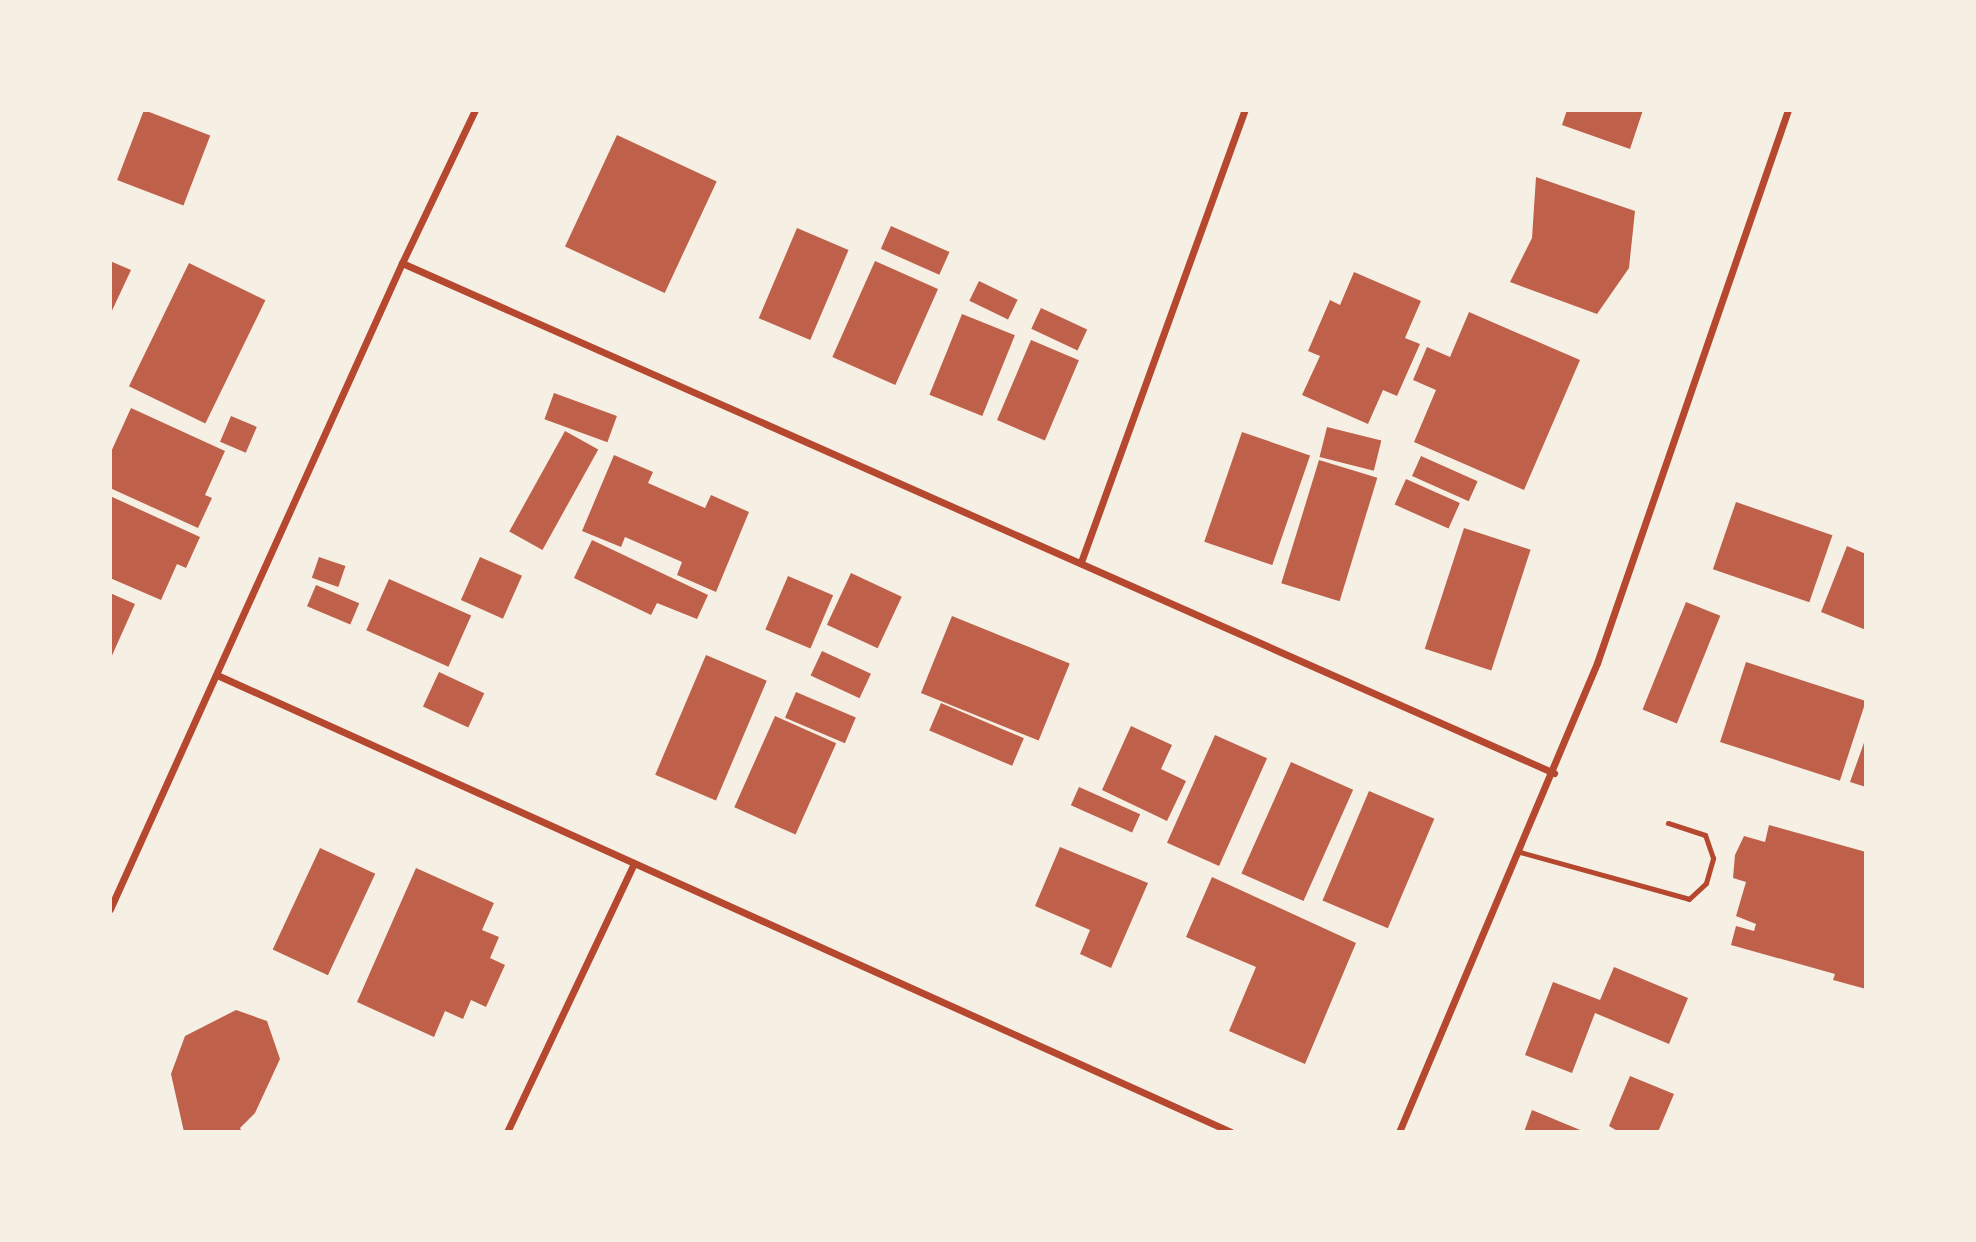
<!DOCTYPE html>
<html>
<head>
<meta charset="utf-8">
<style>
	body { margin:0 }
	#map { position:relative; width:1976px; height:1242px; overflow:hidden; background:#f6efe4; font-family:Poppins,sans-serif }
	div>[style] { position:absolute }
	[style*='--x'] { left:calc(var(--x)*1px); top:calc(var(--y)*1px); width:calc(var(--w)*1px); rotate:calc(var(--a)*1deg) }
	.building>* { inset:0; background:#bf614a; transform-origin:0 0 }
	.service>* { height:5px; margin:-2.5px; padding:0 2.5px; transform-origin:2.5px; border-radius:2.5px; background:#b5482f }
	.minor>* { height:7px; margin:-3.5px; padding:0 3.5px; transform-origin:3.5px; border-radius:3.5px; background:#b5482f }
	span { translate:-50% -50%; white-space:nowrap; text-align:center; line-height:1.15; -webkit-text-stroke:6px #f6efe4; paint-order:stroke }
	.frame { position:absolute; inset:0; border:112px solid #f6efe4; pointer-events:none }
</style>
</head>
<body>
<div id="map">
	<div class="building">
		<i style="left:144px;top:110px;width:71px;height:75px;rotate:21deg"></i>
		<i style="clip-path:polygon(1567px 110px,1643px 110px,1630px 149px,1562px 125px)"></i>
		<i style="left:617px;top:135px;width:110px;height:123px;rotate:25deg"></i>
		<i style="clip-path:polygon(1536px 177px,1635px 211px,1629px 268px,1597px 314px,1510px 282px,1532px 238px)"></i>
		<i style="left:891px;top:226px;width:64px;height:25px;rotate:24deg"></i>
		<i style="left:797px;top:228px;width:56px;height:98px;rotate:23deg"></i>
		<i style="clip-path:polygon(110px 261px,131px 270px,110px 315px)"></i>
		<i style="left:875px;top:261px;width:69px;height:105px;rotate:24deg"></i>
		<i style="left:189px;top:263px;width:85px;height:137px;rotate:26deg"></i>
		<i style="clip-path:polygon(1354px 272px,1421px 301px,1405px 338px,1420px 344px,1397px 396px,1383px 390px,1368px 424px,1302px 395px,1320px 356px,1308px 351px,1330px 300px,1340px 305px)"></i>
		<i style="left:979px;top:281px;width:43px;height:22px;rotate:26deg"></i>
		<i style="left:1041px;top:308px;width:51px;height:23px;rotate:25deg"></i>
		<i style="clip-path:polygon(1469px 312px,1580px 360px,1524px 490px,1414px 442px,1436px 390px,1413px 380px,1427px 347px,1450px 357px)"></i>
		<i style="left:962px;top:314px;width:57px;height:87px;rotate:22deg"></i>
		<i style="left:1031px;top:340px;width:52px;height:87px;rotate:23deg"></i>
		<i style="left:554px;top:393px;width:67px;height:28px;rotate:20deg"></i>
		<i style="clip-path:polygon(131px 408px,225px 451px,205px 495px,212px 498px,198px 528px,110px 488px,110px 454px)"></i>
		<i style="left:231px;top:416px;width:28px;height:28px;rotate:23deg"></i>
		<i style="left:1327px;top:427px;width:56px;height:31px;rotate:14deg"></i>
		<i style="left:565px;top:431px;width:38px;height:115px;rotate:29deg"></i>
		<i style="left:1242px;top:432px;width:72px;height:116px;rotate:19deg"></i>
		<i style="clip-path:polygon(614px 455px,653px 472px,648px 483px,705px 508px,711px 495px,749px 512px,716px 592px,677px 575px,682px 562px,625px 537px,621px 547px,582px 531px)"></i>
		<i style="left:1421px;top:456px;width:62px;height:22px;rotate:24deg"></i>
		<i style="left:1319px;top:460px;width:61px;height:129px;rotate:17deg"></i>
		<i style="left:1406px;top:479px;width:59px;height:28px;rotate:24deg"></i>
		<i style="clip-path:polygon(110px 496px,200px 537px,186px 568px,177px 564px,161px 600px,110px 578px)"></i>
		<i style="left:1736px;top:502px;width:102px;height:71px;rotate:19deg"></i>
		<i style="left:1464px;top:528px;width:70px;height:127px;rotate:18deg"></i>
		<i style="clip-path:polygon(592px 540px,708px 595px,697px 619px,657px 603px,651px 615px,574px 578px)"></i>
		<i style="clip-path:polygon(1847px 546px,1866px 554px,1866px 630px,1821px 612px)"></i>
		<i style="left:319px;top:557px;width:28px;height:22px;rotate:19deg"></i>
		<i style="left:480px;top:557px;width:46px;height:47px;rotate:24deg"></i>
		<i style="left:851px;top:573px;width:56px;height:57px;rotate:25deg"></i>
		<i style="left:788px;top:576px;width:49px;height:58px;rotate:23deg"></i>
		<i style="left:389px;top:579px;width:90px;height:56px;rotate:24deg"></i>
		<i style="left:316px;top:585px;width:47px;height:23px;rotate:23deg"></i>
		<i style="clip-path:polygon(110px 593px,135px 604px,110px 660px)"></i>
		<i style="left:1686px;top:602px;width:37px;height:116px;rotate:22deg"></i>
		<i style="left:952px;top:616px;width:127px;height:83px;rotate:22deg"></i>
		<i style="left:822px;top:651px;width:54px;height:27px;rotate:25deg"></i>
		<i style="left:706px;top:655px;width:66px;height:130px;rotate:23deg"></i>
		<i style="left:1746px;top:662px;width:126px;height:84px;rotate:18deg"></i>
		<i style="left:439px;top:672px;width:50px;height:38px;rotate:25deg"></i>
		<i style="left:796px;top:692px;width:65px;height:28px;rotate:23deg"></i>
		<i style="left:941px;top:703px;width:90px;height:30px;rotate:23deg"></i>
		<i style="left:775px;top:716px;width:67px;height:100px;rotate:24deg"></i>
		<i style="clip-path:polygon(1131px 726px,1172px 745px,1161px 769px,1186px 781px,1167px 821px,1102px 790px)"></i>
		<i style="left:1215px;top:735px;width:57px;height:118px;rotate:24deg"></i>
		<i style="clip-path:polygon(1865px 740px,1866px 740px,1866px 787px,1850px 782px)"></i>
		<i style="left:1291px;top:762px;width:68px;height:122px;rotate:24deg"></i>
		<i style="left:1079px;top:787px;width:67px;height:20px;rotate:24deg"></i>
		<i style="left:1369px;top:791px;width:71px;height:119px;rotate:23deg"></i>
		<i style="clip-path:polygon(1769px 825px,1866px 852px,1866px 989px,1833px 980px,1835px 974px,1731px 945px,1736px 926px,1754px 931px,1756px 924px,1736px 916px,1746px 882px,1733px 878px,1735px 855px,1744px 836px,1765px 842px)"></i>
		<i style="clip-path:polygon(1060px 847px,1148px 883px,1111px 968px,1080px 954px,1090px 930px,1035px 906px)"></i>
		<i style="left:320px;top:848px;width:61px;height:112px;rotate:25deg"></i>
		<i style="clip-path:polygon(416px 868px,494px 903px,482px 930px,499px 937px,490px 958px,505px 965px,486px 1007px,471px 1000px,463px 1019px,445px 1011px,434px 1037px,357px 1002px)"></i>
		<i style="clip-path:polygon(1212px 877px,1356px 943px,1305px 1064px,1229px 1031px,1256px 967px,1186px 937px)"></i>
		<i style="clip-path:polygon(1614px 967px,1688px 998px,1669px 1044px,1595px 1013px,1572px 1073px,1525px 1055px,1553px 982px,1600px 1000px)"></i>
		<i style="clip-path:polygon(236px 1010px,267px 1021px,280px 1059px,255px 1113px,240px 1128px,242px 1132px,184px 1132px,171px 1074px,185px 1036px)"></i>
		<i style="clip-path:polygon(1630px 1076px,1674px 1094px,1658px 1132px,1619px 1132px,1609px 1126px)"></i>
		<i style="clip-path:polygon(1532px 1110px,1585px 1132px,1524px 1132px)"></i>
	</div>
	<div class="service">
		<i style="--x:1520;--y:852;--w:175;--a:15.5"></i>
		<i style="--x:1689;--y:899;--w:23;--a:-43"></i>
		<i style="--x:1706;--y:883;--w:26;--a:-74"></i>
		<i style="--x:1713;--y:858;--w:24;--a:-109"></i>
		<i style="--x:1705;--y:835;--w:39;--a:-162"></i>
	</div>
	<div class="minor">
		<i style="--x:402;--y:263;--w:1260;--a:23.88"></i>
		<i style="--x:1081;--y:562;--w:481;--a:-70.1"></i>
		<i style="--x:217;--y:675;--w:1112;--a:24.26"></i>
		<i style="--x:110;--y:909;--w:709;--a:-65.68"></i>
		<i style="--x:402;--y:263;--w:170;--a:-64.5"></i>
		<i style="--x:507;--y:1132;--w:295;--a:-64.7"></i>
		<i style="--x:1399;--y:1132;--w:509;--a:-67.11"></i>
		<i style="--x:1597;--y:663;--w:585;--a:-70.95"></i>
	</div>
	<div class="frame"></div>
</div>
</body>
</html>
